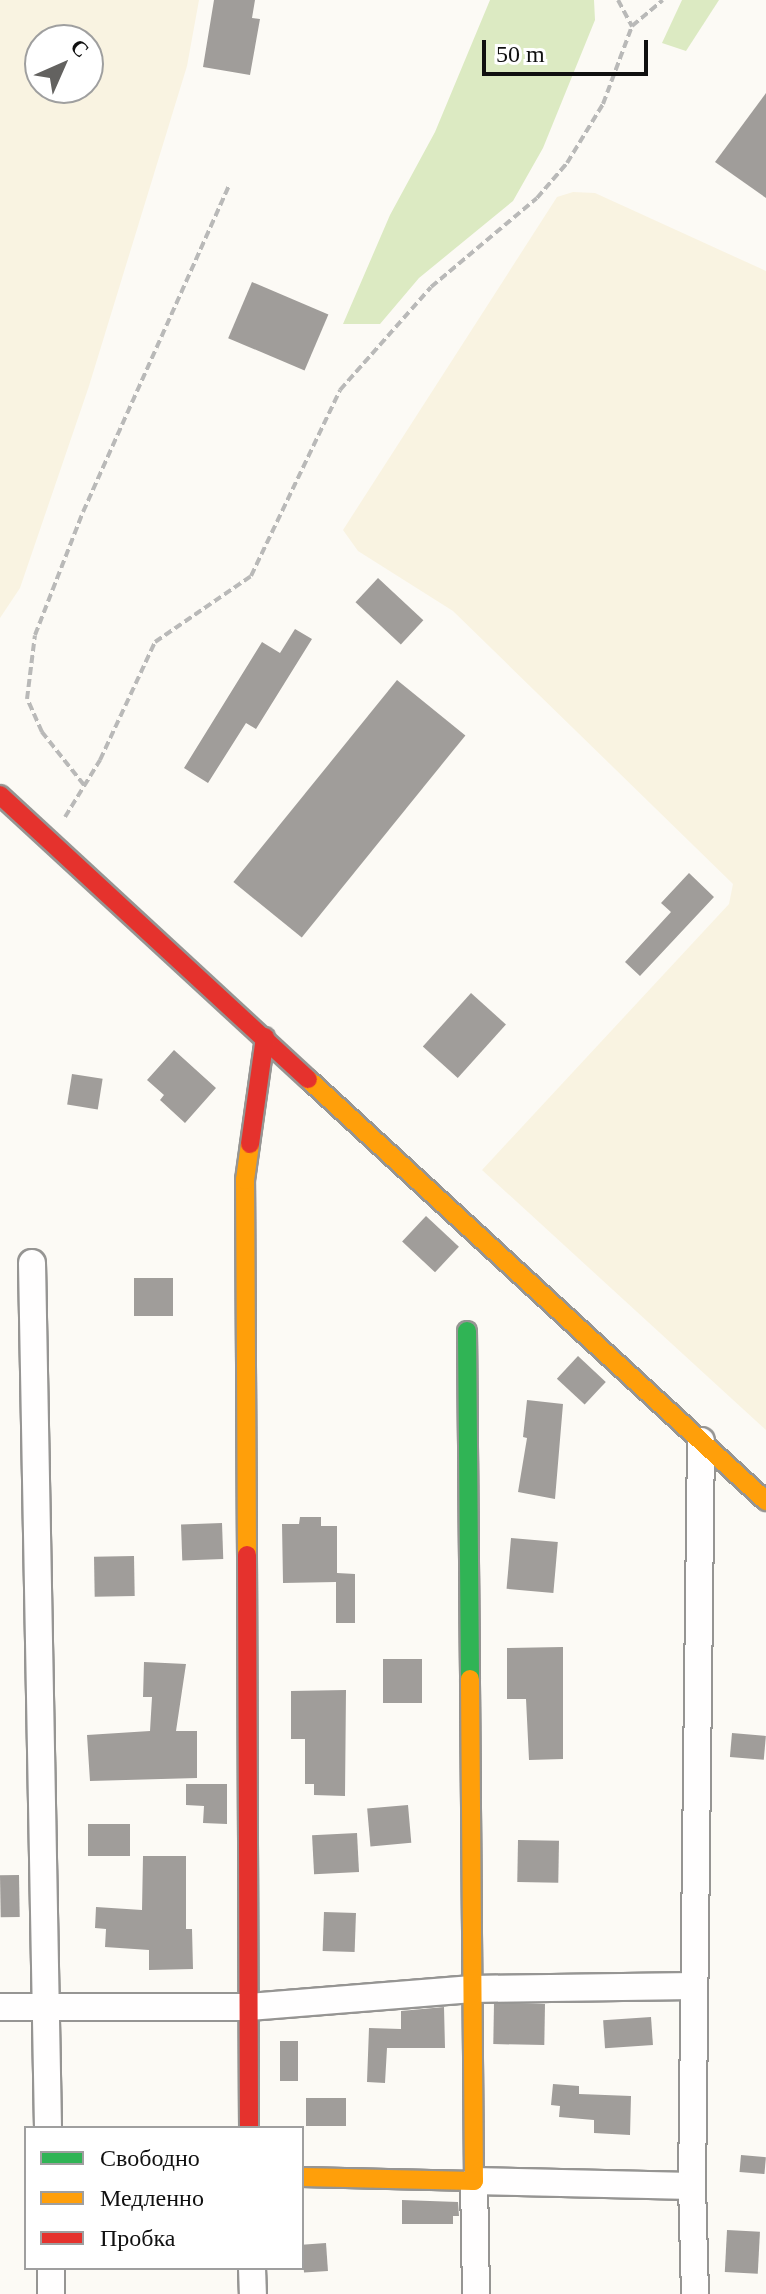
<!DOCTYPE html>
<html>
<head>
<meta charset="utf-8">
<style>
	body { margin:0 }
	#map { position:relative; width:766px; height:2294px; overflow:hidden; background:#fcfaf5; font-family:Georgia,serif }
	div>[style] { position:absolute }
	[style*='--x'] { left:calc(var(--x)*1px); top:calc(var(--y)*1px); width:calc(var(--w)*1px); rotate:calc(var(--a)*1deg) }
	.farmland>* { inset:0; background:#f9f3e1 }
	.forest>* { inset:0; background:#dceac2 }
	.building>* { inset:0; background:#a09d9a; transform-origin:0 0 }
	.path>* { height:4px; margin-top:-2px; transform-origin:0; background:repeating-linear-gradient(90deg,#b9b9b8 0 8px,transparent 0 12px) }
	.roads { filter:drop-shadow(2px 0 #969593) drop-shadow(-2px 0 #969593) drop-shadow(0 2px #969593) drop-shadow(0 -2px #969593) }
	.street>* { height:26px; margin:-13px; padding:0 13px; transform-origin:13px; border-radius:13px; background:#fffefe }
	.fast>* { height:18px; margin:-9px; padding:0 9px; transform-origin:9px; border-radius:9px; background:#30b455 }
	.slow>* { height:18px; margin:-9px; padding:0 9px; transform-origin:9px; border-radius:9px; background:#ff9f0a }
	.jam>* { height:18px; margin:-9px; padding:0 9px; transform-origin:9px; border-radius:9px; background:#e5322d }
	span { translate:-50% -50%; white-space:nowrap; text-align:center; line-height:1.15; -webkit-text-stroke:8px #fff; paint-order:stroke }
	.legend { position:absolute; left:24px; top:2126px; width:280px; height:144px; box-sizing:border-box; background:#fff; border:2px solid #9f9f9f; margin:0; padding:10px 14px; list-style:none; font-size:24px; color:#101010 }
	.legend li { display:flex; align-items:center; gap:16px; height:40px }
	.legend b { width:40px; border:2px solid #9f9f9f }
	.north { position:absolute; left:24px; top:24px; width:80px; height:80px; box-sizing:border-box; background:#fff; border:2px solid #9f9f9f; border-radius:50%; rotate:45deg; font-size:22px; font-weight:700; line-height:32px; text-align:center; color:#101010 }
	.north::after { content:''; display:block; margin:auto; width:28px; height:36px; background:#636260; clip-path:polygon(50% 0,100% 100%,50% 72%,0 100%) }
	.scale { position:absolute; left:482px; top:40px; width:166px; height:36px; box-sizing:border-box; border:4px solid #101010; border-top:0; padding-left:10px; font-size:24px; line-height:28px; white-space:nowrap; color:#101010; -webkit-text-stroke:6px #fff; paint-order:stroke }
</style>
</head>
<body>
<div id="map">
	<div class="farmland">
		<i style="clip-path:polygon(evenodd,0 0,199px 0,187px 66px,89px 386px,20px 588px,0 618px,0 0,40px 40px,88px 40px,88px 88px,40px 88px,40px 40px)"></i>
		<i style="clip-path:polygon(573px 192px,595px 193px,766px 271px,766px 1430px,482px 1170px,729px 904px,733px 884px,453px 611px,358px 551px,343px 530px,557px 197px)"></i>
	</div>
	<div class="forest">
		<i style="clip-path:polygon(490px 0,594px 0,595px 20px,543px 148px,513px 201px,419px 278px,380px 324px,343px 324px,390px 215px,435px 132px)"></i>
		<i style="clip-path:polygon(682px 0,719px 0,686px 51px,662px 43px)"></i>
	</div>
	<div class="building">
		<i style="clip-path:polygon(214px 0,255px 0,252px 18px,260px 19px,250px 75px,203px 67px)"></i>
		<i style="clip-path:polygon(766px 93px,766px 198px,715px 162px)"></i>
		<i style="left:252px;top:282px;width:83px;height:61px;rotate:23deg"></i>
		<i style="left:378px;top:578px;width:62px;height:33px;rotate:43deg"></i>
		<i style="clip-path:polygon(295px 629px,312px 639px,256px 729px,246px 723px,208px 783px,184px 768px,262px 642px,280px 653px)"></i>
		<i style="left:397px;top:680px;width:88px;height:260px;rotate:39deg"></i>
		<i style="clip-path:polygon(689px 873px,714px 897px,640px 976px,625px 962px,671px 912px,661px 903px)"></i>
		<i style="left:471px;top:993px;width:47px;height:72px;rotate:42deg"></i>
		<i style="clip-path:polygon(174px 1050px,216px 1088px,185px 1123px,160px 1100px,164px 1095px,147px 1080px)"></i>
		<i style="left:72px;top:1074px;width:31px;height:31px;rotate:9deg"></i>
		<i style="left:426px;top:1216px;width:45px;height:35px;rotate:43deg"></i>
		<i style="left:134px;top:1278px;width:39px;height:38px"></i>
		<i style="left:578px;top:1356px;width:38px;height:31px;rotate:43deg"></i>
		<i style="clip-path:polygon(527px 1400px,563px 1404px,555px 1499px,518px 1492px,527px 1438px,523px 1437px)"></i>
		<i style="clip-path:polygon(300px 1517px,321px 1517px,321px 1526px,337px 1526px,337px 1573px,355px 1574px,355px 1623px,336px 1623px,336px 1582px,283px 1583px,282px 1524px,299px 1524px)"></i>
		<i style="left:222px;top:1523px;width:36px;height:41px;rotate:88deg"></i>
		<i style="left:511px;top:1538px;width:47px;height:51px;rotate:5deg"></i>
		<i style="left:134px;top:1556px;width:40px;height:40px;rotate:89deg"></i>
		<i style="clip-path:polygon(563px 1647px,563px 1759px,529px 1760px,526px 1699px,507px 1699px,507px 1648px)"></i>
		<i style="left:383px;top:1659px;width:39px;height:44px"></i>
		<i style="clip-path:polygon(144px 1662px,186px 1664px,176px 1731px,197px 1731px,197px 1778px,90px 1781px,87px 1735px,150px 1731px,152px 1697px,143px 1697px)"></i>
		<i style="clip-path:polygon(346px 1690px,345px 1796px,314px 1795px,314px 1784px,305px 1784px,305px 1739px,291px 1739px,291px 1691px)"></i>
		<i style="left:732px;top:1733px;width:34px;height:24px;rotate:5deg"></i>
		<i style="clip-path:polygon(186px 1784px,227px 1784px,227px 1824px,203px 1823px,204px 1806px,186px 1805px)"></i>
		<i style="left:408px;top:1805px;width:38px;height:41px;rotate:85deg"></i>
		<i style="left:88px;top:1824px;width:42px;height:32px"></i>
		<i style="left:357px;top:1833px;width:39px;height:45px;rotate:87deg"></i>
		<i style="left:518px;top:1840px;width:41px;height:42px;rotate:1deg"></i>
		<i style="clip-path:polygon(143px 1856px,186px 1856px,186px 1929px,192px 1929px,193px 1969px,149px 1970px,149px 1950px,105px 1947px,106px 1929px,95px 1928px,96px 1907px,142px 1910px)"></i>
		<i style="left:19px;top:1875px;width:42px;height:19px;rotate:89deg"></i>
		<i style="left:324px;top:1912px;width:32px;height:39px;rotate:2deg"></i>
		<i style="left:545px;top:2004px;width:41px;height:51px;rotate:91deg"></i>
		<i style="clip-path:polygon(444px 2007px,445px 2048px,387px 2048px,385px 2083px,367px 2082px,369px 2028px,401px 2029px,401px 2011px)"></i>
		<i style="left:651px;top:2017px;width:28px;height:48px;rotate:86deg"></i>
		<i style="left:280px;top:2041px;width:18px;height:40px"></i>
		<i style="clip-path:polygon(553px 2084px,579px 2086px,579px 2094px,631px 2096px,630px 2135px,594px 2133px,594px 2120px,559px 2117px,560px 2106px,551px 2105px)"></i>
		<i style="left:346px;top:2098px;width:28px;height:40px;rotate:90deg"></i>
		<i style="left:741px;top:2155px;width:25px;height:17px;rotate:5deg"></i>
		<i style="clip-path:polygon(402px 2200px,458px 2202px,459px 2216px,453px 2216px,453px 2224px,402px 2224px)"></i>
		<i style="left:727px;top:2230px;width:33px;height:42px;rotate:3deg"></i>
		<i style="left:326px;top:2243px;width:28px;height:24px;rotate:86deg"></i>
	</div>
	<div class="path">
		<i style="--x:618;--y:0;--w:30;--a:62"></i>
		<i style="--x:84;--y:785;--w:68;--a:-128.4"></i>
		<i style="--x:42;--y:732;--w:36;--a:-114"></i>
		<i style="--x:27;--y:699;--w:64;--a:-82.9"></i>
		<i style="--x:35;--y:635;--w:132;--a:-68.7"></i>
		<i style="--x:83;--y:512;--w:357;--a:-65.9"></i>
		<i style="--x:65;--y:817;--w:67;--a:-58.4"></i>
		<i style="--x:100;--y:760;--w:130;--a:-65"></i>
		<i style="--x:155;--y:642;--w:116;--a:-34.5"></i>
		<i style="--x:251;--y:576;--w:206;--a:-64.4"></i>
		<i style="--x:340;--y:390;--w:137;--a:-48.5"></i>
		<i style="--x:431;--y:287;--w:138;--a:-40"></i>
		<i style="--x:537;--y:198;--w:46;--a:-49.4"></i>
		<i style="--x:567;--y:163;--w:69;--a:-58.6"></i>
		<i style="--x:603;--y:104;--w:83;--a:-69.6"></i>
		<i style="--x:632;--y:26;--w:40;--a:-40"></i>
	</div>
	<div class="roads">
		<div class="street">
			<i style="--x:32;--y:1263;--w:865;--a:88.94"></i>
			<i style="--x:0;--y:2007;--w:249;--a:0"></i>
			<i style="--x:249;--y:2007;--w:224;--a:-4.6"></i>
			<i style="--x:472;--y:1989;--w:222;--a:-0.8"></i>
			<i style="--x:692;--y:2186;--w:745;--a:-89.31"></i>
			<i style="--x:51;--y:2268;--w:26;--a:90"></i>
			<i style="--x:252;--y:2268;--w:26;--a:88"></i>
			<i style="--x:476;--y:2294;--w:113;--a:-91"></i>
			<i style="--x:474;--y:2181;--w:218;--a:1.3"></i>
			<i style="--x:692;--y:2186;--w:108;--a:88.4"></i>
		</div>
		<div class="fast">
			<i style="--x:467;--y:1331;--w:348;--a:89.5"></i>
		</div>
		<div class="slow">
			<i style="--x:308;--y:1079;--w:623;--a:42.66"></i>
			<i style="--x:247;--y:1555;--w:375;--a:-90.3"></i>
			<i style="--x:245;--y:1180;--w:36;--a:-82"></i>
			<i style="--x:302;--y:2177;--w:172;--a:1.3"></i>
			<i style="--x:474;--y:2181;--w:502;--a:-90.46"></i>
		</div>
		<div class="jam">
			<i style="--x:0;--y:795;--w:419;--a:42.7"></i>
			<i style="--x:250;--y:1144;--w:108;--a:-82"></i>
			<i style="--x:247;--y:1555;--w:573;--a:89.8"></i>
		</div>
	</div>
	<ul class="legend">
	<li><b style="height:10px;background:#30b455"></b>Свободно</li>
	<li><b style="height:10px;background:#ff9f0a"></b>Медленно</li>
	<li><b style="height:10px;background:#e5322d"></b>Пробка</li>
	</ul>
	<div class="north">С</div>
	<div class="scale">50 m</div>
</div>
</body>
</html>
